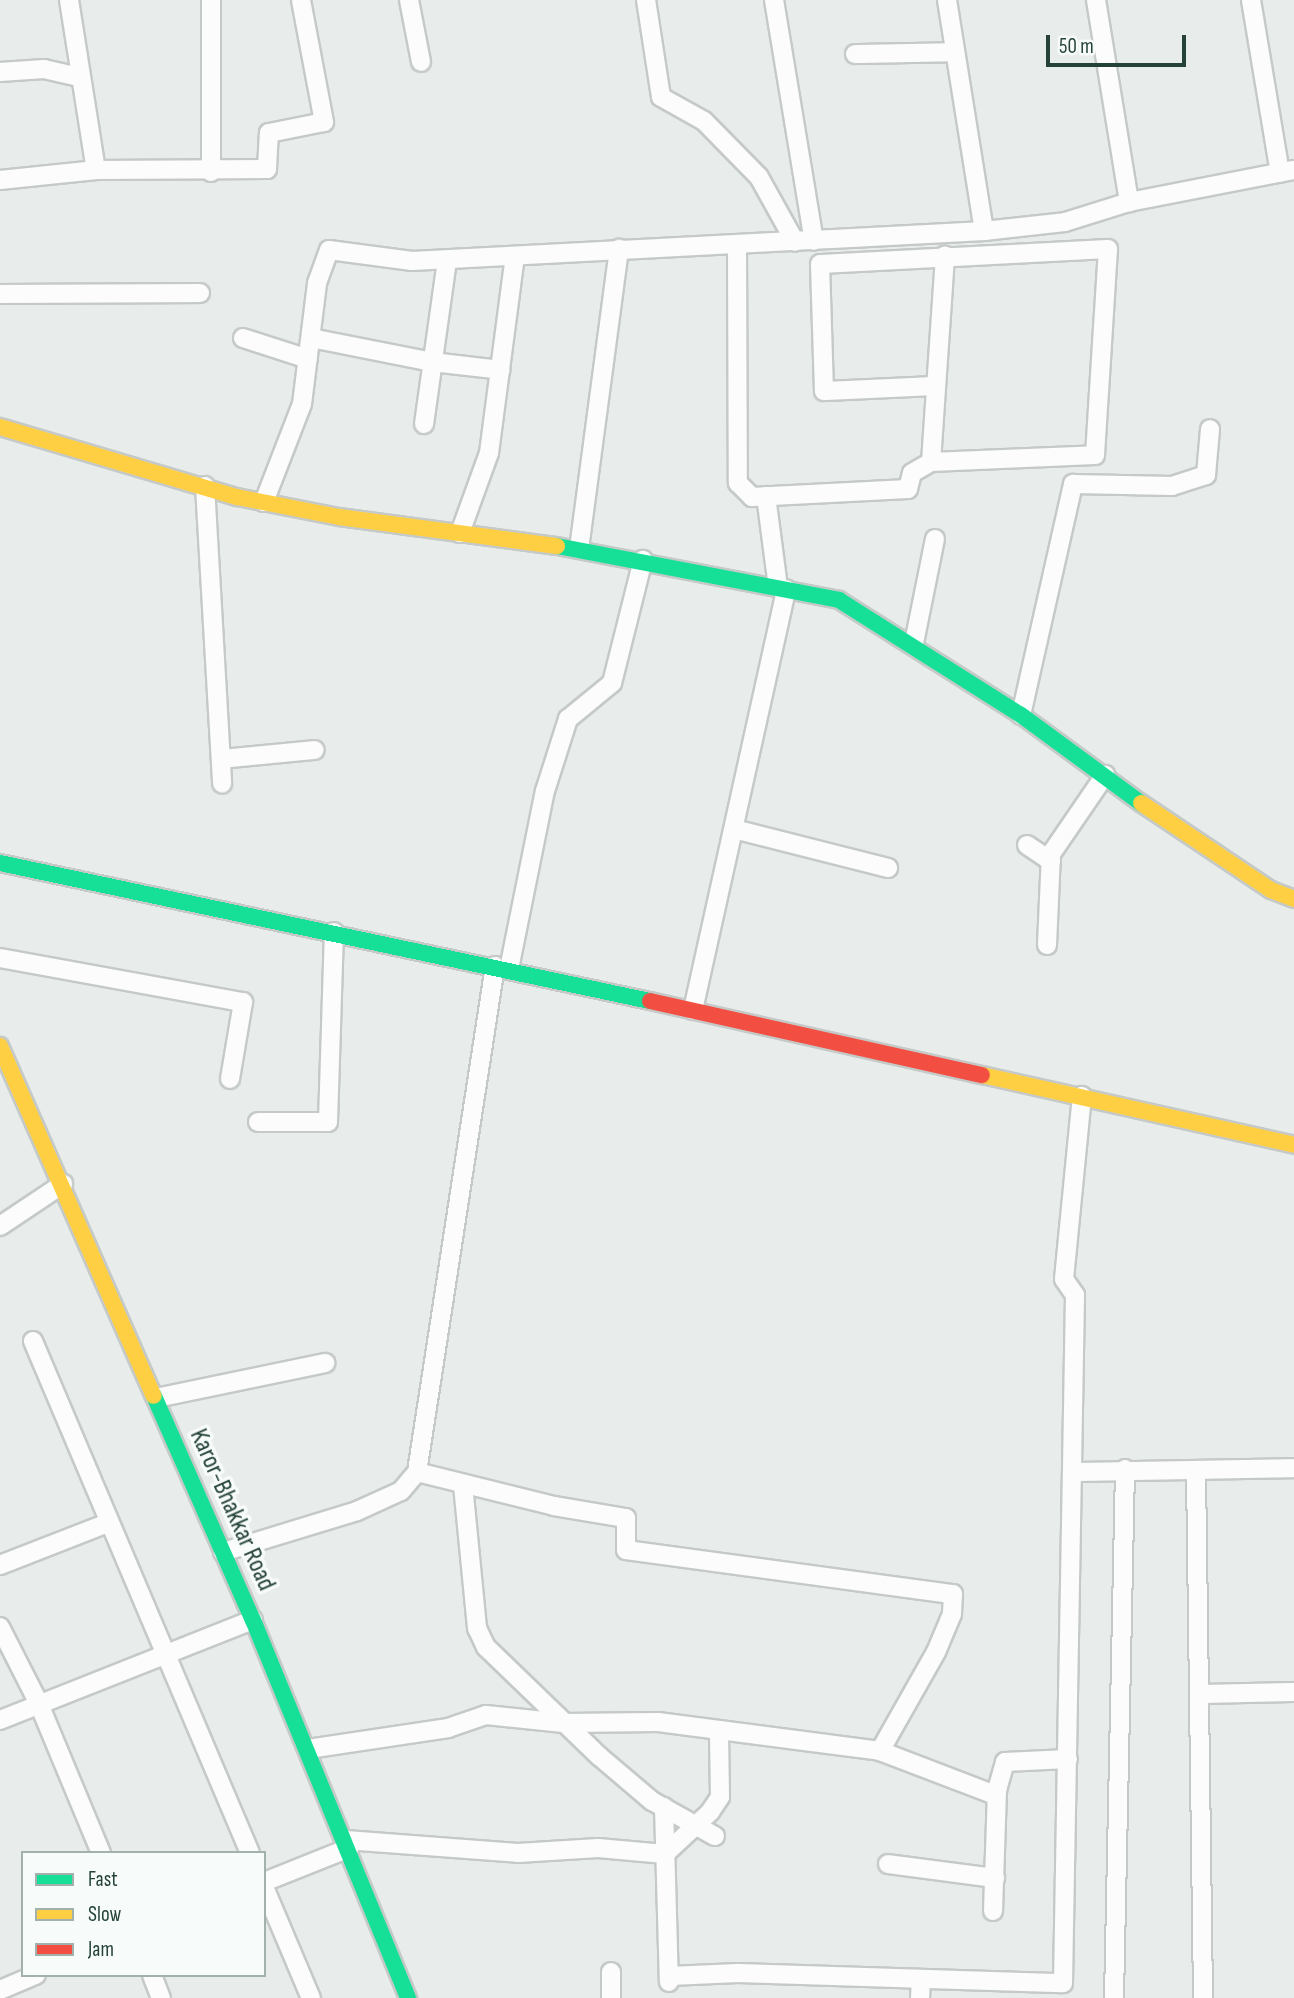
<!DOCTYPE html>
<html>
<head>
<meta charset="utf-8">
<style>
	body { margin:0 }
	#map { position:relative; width:1294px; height:1998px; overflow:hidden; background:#e8edeb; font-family:"Sofia Sans Condensed",sans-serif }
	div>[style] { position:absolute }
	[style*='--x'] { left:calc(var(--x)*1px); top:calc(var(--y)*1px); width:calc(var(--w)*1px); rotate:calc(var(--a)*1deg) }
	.roads { filter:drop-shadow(2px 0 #c5cac8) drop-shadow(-2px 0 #c5cac8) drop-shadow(0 2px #c5cac8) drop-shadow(0 -2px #c5cac8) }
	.street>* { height:18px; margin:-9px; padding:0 9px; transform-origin:9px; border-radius:9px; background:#fcfcfc }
	.fast>* { height:16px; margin:-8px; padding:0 8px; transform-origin:8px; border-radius:8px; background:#16e098 }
	.slow>* { height:16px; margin:-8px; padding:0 8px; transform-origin:8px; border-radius:8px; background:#ffcf43 }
	.jam>* { height:16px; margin:-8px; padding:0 8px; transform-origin:8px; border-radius:8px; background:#f24e42 }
	span { translate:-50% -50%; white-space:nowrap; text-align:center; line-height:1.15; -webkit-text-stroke:7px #f7fbf9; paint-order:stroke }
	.street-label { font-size:26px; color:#24423a }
	.legend { position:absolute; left:21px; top:1851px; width:245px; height:126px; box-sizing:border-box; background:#f7fbf9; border:2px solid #a3b1ad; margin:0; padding:9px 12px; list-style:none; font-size:21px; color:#24423a }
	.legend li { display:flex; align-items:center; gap:14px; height:35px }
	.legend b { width:35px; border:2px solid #a3b1ad }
	.scale { position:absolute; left:1046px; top:35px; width:140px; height:32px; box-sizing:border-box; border:4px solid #24423a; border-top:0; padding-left:9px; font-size:21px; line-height:24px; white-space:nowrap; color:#24423a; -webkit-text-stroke:5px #f7fbf9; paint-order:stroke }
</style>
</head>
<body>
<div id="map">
	<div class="roads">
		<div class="street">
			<i style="--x:69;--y:0;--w:172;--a:81"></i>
			<i style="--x:409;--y:0;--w:63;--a:79"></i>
			<i style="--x:646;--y:0;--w:98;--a:81.2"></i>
			<i style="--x:661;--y:97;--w:49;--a:29.2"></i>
			<i style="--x:704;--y:121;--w:78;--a:45.5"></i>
			<i style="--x:759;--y:177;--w:74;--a:61"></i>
			<i style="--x:774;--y:0;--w:244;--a:80.6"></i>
			<i style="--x:947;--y:0;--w:234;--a:80.9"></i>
			<i style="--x:1096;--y:0;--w:205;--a:80.7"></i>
			<i style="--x:1251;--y:0;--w:175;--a:80.5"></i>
			<i style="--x:855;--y:54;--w:100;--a:-1.1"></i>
			<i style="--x:0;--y:72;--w:44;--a:-3.9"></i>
			<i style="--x:44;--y:69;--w:37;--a:13"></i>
			<i style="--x:211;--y:172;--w:172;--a:-90"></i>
			<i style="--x:0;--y:180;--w:97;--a:-5.9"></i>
			<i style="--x:96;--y:170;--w:171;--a:-0.3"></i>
			<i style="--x:267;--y:169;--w:36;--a:-87"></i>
			<i style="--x:269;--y:133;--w:56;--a:-11.3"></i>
			<i style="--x:324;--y:122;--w:124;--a:-100.7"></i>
			<i style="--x:737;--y:246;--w:237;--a:89.8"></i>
			<i style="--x:738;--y:483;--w:20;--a:45"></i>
			<i style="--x:752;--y:497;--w:156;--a:-2.9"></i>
			<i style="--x:908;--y:489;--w:16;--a:-76"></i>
			<i style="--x:912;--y:473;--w:22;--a:-30"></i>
			<i style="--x:931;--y:462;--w:164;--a:-2.4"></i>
			<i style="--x:1095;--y:455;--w:206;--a:-86.4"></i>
			<i style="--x:1108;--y:249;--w:288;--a:177"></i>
			<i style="--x:820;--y:264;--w:127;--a:88.2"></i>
			<i style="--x:824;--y:391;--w:112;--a:-2.6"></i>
			<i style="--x:0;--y:294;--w:200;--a:-0.3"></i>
			<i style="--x:243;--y:338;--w:68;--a:17.9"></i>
			<i style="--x:311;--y:338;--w:123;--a:11.2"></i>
			<i style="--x:432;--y:362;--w:69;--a:6.6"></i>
			<i style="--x:424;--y:424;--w:166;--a:-82"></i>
			<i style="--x:931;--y:462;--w:207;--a:-86.1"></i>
			<i style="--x:205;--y:486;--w:298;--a:86.7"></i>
			<i style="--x:766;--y:496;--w:92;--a:82.5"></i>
			<i style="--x:264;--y:502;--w:105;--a:-68.8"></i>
			<i style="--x:302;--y:404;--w:122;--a:-82.9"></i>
			<i style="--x:317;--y:283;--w:35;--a:-70"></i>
			<i style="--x:329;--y:250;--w:84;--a:7.5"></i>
			<i style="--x:412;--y:261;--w:573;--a:-3"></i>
			<i style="--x:984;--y:231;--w:81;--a:-6.3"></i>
			<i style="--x:1065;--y:222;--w:67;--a:-17.4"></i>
			<i style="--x:1129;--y:202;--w:168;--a:-11"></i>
			<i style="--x:460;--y:533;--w:85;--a:-70.1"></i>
			<i style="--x:489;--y:453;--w:199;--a:-82.5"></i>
			<i style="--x:579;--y:549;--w:303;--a:-82.4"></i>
			<i style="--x:914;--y:643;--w:106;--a:-78.6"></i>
			<i style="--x:1021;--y:715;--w:237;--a:-77.3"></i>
			<i style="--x:1073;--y:484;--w:99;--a:1.2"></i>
			<i style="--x:1172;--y:486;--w:36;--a:-18"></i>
			<i style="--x:1206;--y:475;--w:46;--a:-85"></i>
			<i style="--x:221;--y:759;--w:94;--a:-5.5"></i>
			<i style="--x:734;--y:829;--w:159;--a:14.2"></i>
			<i style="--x:1027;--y:845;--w:29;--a:34"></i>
			<i style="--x:1047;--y:945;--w:91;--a:-87.5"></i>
			<i style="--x:1051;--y:854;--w:96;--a:-55.6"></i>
			<i style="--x:0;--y:958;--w:247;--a:10.3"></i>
			<i style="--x:243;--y:1002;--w:78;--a:99.6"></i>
			<i style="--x:509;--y:969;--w:182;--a:-78.6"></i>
			<i style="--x:545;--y:791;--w:76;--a:-72.3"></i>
			<i style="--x:568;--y:719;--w:57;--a:-39.3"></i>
			<i style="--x:612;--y:683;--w:127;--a:-75.9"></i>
			<i style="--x:693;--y:1010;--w:431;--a:-77.5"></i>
			<i style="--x:258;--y:1122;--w:70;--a:0"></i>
			<i style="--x:328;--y:1122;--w:190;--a:-88.2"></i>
			<i style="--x:0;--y:1226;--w:76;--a:-33.7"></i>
			<i style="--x:33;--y:1341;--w:556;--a:67.03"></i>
			<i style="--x:156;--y:1398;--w:173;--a:-11.7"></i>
			<i style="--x:1196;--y:1470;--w:528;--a:89.24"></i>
			<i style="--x:417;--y:1472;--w:141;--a:13.9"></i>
			<i style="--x:554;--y:1506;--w:73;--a:9.5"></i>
			<i style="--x:626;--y:1518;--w:32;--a:90"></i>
			<i style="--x:626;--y:1550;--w:330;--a:7.7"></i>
			<i style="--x:953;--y:1594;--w:20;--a:93"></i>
			<i style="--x:952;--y:1614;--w:41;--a:112.8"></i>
			<i style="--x:936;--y:1652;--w:114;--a:119.5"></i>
			<i style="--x:1073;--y:1472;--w:221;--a:-1"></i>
			<i style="--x:463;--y:1485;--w:144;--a:84.4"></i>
			<i style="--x:477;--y:1628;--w:21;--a:65"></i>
			<i style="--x:486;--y:1647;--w:157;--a:44"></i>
			<i style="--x:599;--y:1756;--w:70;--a:40.3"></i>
			<i style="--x:652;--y:1801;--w:72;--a:29.1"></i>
			<i style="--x:223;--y:1552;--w:140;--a:-17"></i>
			<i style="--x:357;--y:1511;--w:48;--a:-24.4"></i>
			<i style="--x:401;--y:1491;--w:25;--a:-50"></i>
			<i style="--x:417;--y:1472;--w:512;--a:-81.24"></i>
			<i style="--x:0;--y:1565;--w:116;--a:-21.3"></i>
			<i style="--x:0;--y:1627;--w:86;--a:63.1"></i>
			<i style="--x:39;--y:1704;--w:161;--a:67.4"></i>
			<i style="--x:1200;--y:1694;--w:94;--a:-1.2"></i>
			<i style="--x:0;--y:1720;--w:272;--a:-21.6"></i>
			<i style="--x:308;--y:1749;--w:142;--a:-8.5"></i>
			<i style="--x:448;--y:1728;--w:40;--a:-18.9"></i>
			<i style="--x:486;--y:1715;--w:78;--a:5.9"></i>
			<i style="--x:564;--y:1723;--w:94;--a:-0.6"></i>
			<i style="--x:658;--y:1722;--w:224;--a:7.4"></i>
			<i style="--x:880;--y:1751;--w:118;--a:20.9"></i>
			<i style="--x:990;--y:1793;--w:8;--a:-23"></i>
			<i style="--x:997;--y:1790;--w:29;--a:-74"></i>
			<i style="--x:1005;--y:1762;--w:63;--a:-2.7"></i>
			<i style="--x:664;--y:1807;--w:175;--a:88.4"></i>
			<i style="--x:346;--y:1840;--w:172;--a:4.3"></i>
			<i style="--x:518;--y:1853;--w:80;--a:-3.6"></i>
			<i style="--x:598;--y:1848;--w:67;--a:5.1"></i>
			<i style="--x:665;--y:1854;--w:62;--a:-43"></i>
			<i style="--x:710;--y:1812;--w:18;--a:-56"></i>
			<i style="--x:720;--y:1797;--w:67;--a:-90.9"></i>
			<i style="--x:888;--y:1864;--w:108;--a:7.5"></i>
			<i style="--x:264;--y:1882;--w:92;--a:-21.8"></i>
			<i style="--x:264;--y:1887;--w:121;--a:67.1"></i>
			<i style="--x:993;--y:1911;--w:121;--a:-88.1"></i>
			<i style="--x:152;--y:1975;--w:25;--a:69"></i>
			<i style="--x:670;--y:1976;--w:68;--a:-2.5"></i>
			<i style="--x:738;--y:1973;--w:325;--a:1.8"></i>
			<i style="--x:1063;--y:1983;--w:688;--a:-89"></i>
			<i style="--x:1075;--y:1295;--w:19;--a:-125"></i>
			<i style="--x:1064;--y:1279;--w:184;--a:-84.4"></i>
			<i style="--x:0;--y:1990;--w:39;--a:-23"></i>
			<i style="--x:611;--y:1998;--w:26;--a:-90"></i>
			<i style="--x:920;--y:1998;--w:18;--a:-87"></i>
			<i style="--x:1114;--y:1998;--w:529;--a:-88.81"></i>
		</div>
		<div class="fast">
			<i style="--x:557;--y:546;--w:287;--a:10.8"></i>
			<i style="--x:839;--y:600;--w:215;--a:32.3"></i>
			<i style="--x:1021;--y:715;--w:149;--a:36.3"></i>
			<i style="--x:0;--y:863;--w:664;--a:11.99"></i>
			<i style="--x:154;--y:1396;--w:245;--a:66.2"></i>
			<i style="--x:253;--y:1620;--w:409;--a:67.7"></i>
		</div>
		<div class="slow">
			<i style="--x:0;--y:427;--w:247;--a:16.5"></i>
			<i style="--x:237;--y:497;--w:104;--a:11.1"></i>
			<i style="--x:339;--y:517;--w:220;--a:7.6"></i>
			<i style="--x:1141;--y:803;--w:156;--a:33.8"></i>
			<i style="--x:1271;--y:890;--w:25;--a:21"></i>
			<i style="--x:0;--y:1046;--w:382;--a:66.3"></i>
			<i style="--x:982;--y:1075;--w:320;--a:12.6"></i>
		</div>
		<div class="jam">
			<i style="--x:650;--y:1001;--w:340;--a:12.6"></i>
		</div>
	</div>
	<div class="street-label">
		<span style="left:232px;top:1510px;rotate:66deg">Karor-Bhakkar Road</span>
	</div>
	<ul class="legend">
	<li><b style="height:9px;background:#16e098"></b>Fast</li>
	<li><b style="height:9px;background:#ffcf43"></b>Slow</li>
	<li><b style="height:9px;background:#f24e42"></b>Jam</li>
	</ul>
	<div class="scale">50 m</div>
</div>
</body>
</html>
